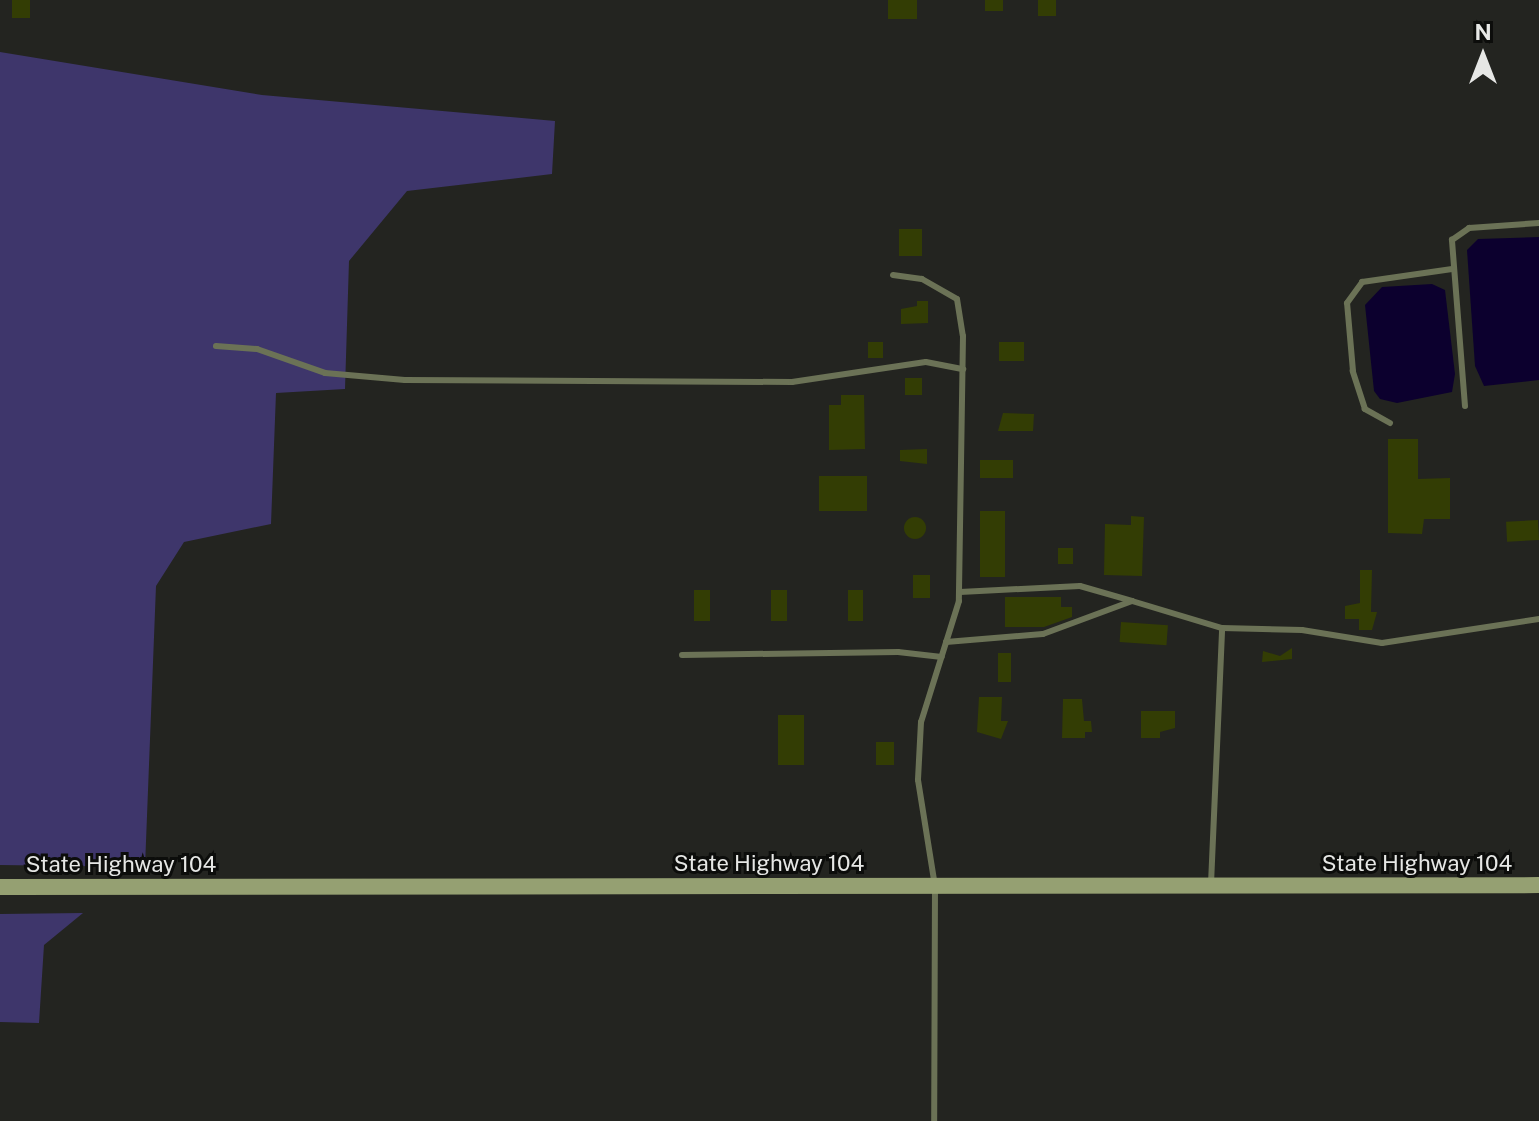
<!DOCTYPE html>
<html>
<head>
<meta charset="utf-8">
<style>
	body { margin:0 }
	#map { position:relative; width:1539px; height:1121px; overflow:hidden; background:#232420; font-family:"Public Sans",sans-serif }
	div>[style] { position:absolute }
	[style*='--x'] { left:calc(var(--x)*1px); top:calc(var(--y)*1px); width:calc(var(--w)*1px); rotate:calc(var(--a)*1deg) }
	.green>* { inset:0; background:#3e366b }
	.water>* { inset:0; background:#0c002e }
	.building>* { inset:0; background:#333d04; transform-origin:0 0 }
	.round { border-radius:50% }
	.lane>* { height:6px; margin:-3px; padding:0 3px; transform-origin:3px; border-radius:3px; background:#6b7256 }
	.secondary>* { height:16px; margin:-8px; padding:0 8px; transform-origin:8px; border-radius:8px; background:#95a072 }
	span { translate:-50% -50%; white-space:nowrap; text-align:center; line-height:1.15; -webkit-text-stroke:6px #0c0d0b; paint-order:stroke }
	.street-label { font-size:22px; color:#e6e7e5 }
	.north { position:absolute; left:1443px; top:16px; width:80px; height:80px; -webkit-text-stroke:6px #0c0d0b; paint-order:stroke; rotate:0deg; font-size:22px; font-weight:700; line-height:32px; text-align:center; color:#e6e7e5 }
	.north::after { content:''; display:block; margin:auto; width:28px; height:36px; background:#e6e7e5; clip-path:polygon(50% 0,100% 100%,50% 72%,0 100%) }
</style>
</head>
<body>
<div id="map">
	<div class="green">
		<i style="clip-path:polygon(0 52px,262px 95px,555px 121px,552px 174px,407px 191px,349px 261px,345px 389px,276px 393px,271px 524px,184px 542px,156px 586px,145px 867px,0 865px)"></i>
		<i style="clip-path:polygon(83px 913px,44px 945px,39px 1023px,0 1022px,0 914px)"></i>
	</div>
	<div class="water">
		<i style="clip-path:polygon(1539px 237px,1539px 380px,1484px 386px,1475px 366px,1467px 250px,1478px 239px)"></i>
		<i style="clip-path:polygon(1432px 284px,1445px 290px,1455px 374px,1452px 392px,1397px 403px,1380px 399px,1374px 391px,1365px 305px,1382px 287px)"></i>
	</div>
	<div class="building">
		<i style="left:12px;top:0;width:18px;height:18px"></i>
		<i style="left:888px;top:0;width:29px;height:19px"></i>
		<i style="left:985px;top:0;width:18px;height:11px"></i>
		<i style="left:1038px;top:0;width:18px;height:16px"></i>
		<i style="left:899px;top:229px;width:23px;height:27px"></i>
		<i style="clip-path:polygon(917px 301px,928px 301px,928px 323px,901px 324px,901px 309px,917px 306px)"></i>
		<i style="left:883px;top:342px;width:16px;height:15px;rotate:90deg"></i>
		<i style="left:999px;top:342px;width:25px;height:19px"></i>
		<i style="left:922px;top:378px;width:17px;height:17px;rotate:90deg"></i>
		<i style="clip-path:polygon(841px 395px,864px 395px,865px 449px,829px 450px,829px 405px,841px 405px)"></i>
		<i style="clip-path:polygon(1003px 413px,1034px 414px,1033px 431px,998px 431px)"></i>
		<i style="clip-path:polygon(1388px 439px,1418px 439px,1418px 479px,1450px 478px,1450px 519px,1424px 519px,1422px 534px,1388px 533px)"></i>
		<i style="clip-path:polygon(927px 449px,927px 464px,900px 461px,900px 450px)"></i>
		<i style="left:980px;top:460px;width:33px;height:18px"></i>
		<i style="left:819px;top:476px;width:48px;height:35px"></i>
		<i style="left:980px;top:511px;width:25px;height:66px"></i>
		<i style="clip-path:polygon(1131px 516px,1144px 517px,1142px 576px,1104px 575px,1105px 524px,1131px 525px)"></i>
		<i class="round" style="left:904px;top:517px;width:22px;height:22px"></i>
		<i style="left:1538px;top:520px;width:20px;height:32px;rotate:87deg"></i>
		<i style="left:1058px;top:548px;width:15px;height:16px"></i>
		<i style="clip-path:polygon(1360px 570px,1372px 570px,1371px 612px,1377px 612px,1372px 630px,1359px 630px,1359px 619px,1345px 619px,1345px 606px,1360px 603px)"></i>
		<i style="left:913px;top:575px;width:17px;height:23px"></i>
		<i style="left:694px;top:590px;width:16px;height:31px"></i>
		<i style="left:771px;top:590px;width:16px;height:31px"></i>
		<i style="left:848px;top:590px;width:15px;height:31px"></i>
		<i style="clip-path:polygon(1005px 597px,1061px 597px,1061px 607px,1072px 607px,1072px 617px,1044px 627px,1005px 627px)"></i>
		<i style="left:1121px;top:622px;width:47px;height:20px;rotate:4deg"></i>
		<i style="clip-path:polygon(1292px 648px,1292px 659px,1262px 662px,1263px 651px,1280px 656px)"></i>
		<i style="left:998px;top:653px;width:13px;height:29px"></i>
		<i style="clip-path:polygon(979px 697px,1002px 697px,1001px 721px,1008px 721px,1001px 739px,977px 732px)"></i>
		<i style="clip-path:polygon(1063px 699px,1082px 699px,1084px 721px,1091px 721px,1092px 732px,1085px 732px,1085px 738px,1062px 738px)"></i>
		<i style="clip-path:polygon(1141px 711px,1175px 711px,1175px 728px,1160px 732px,1160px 738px,1141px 738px)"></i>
		<i style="left:778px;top:715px;width:26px;height:50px"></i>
		<i style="left:876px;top:742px;width:18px;height:23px"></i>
	</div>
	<div class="lane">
		<i style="--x:893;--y:275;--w:29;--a:8"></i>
		<i style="--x:922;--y:279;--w:40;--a:29.7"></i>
		<i style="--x:957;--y:299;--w:37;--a:81"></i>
		<i style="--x:963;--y:336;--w:265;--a:90.9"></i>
		<i style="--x:959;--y:601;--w:127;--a:107.4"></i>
		<i style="--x:921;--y:722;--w:58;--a:93"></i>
		<i style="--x:918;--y:780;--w:107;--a:80.9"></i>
		<i style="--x:935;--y:886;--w:235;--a:90.2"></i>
		<i style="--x:216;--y:346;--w:41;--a:4.2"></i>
		<i style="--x:257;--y:349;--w:72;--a:19.4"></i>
		<i style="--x:325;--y:373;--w:80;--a:5"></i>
		<i style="--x:405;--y:380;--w:387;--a:0.3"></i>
		<i style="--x:792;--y:382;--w:135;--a:-8.5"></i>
		<i style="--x:926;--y:362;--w:38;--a:11"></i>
		<i style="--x:1465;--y:406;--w:167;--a:-94.5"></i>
		<i style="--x:1452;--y:240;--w:21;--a:-35"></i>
		<i style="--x:1469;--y:228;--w:70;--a:-4.1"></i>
		<i style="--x:1390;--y:423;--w:29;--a:-151"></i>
		<i style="--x:1365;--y:409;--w:40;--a:-108"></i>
		<i style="--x:1353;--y:371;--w:68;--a:-95"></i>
		<i style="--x:1347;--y:303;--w:26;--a:-54"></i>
		<i style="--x:1362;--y:282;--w:91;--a:-8.2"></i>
		<i style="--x:960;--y:592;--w:120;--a:-2.9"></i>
		<i style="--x:1080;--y:586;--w:54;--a:16.1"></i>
		<i style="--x:946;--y:642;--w:97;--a:-4.7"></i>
		<i style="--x:1043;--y:634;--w:95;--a:-20.3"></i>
		<i style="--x:1132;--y:601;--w:94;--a:16.7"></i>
		<i style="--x:1222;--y:628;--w:80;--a:1.4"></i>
		<i style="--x:1302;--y:630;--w:81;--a:9.2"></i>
		<i style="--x:1382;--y:643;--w:159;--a:-8.7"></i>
		<i style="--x:682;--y:655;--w:216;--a:-0.8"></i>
		<i style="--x:898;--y:652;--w:44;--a:6.5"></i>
		<i style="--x:1211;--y:884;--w:256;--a:-87.5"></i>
	</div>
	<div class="secondary">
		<i style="--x:0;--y:887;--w:1539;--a:-0.07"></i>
	</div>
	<div class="street-label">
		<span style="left:769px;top:864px">State Highway 104</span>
		<span style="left:1417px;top:864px">State Highway 104</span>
		<span style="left:121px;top:865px">State Highway 104</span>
	</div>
	<div class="north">N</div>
</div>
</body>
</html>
